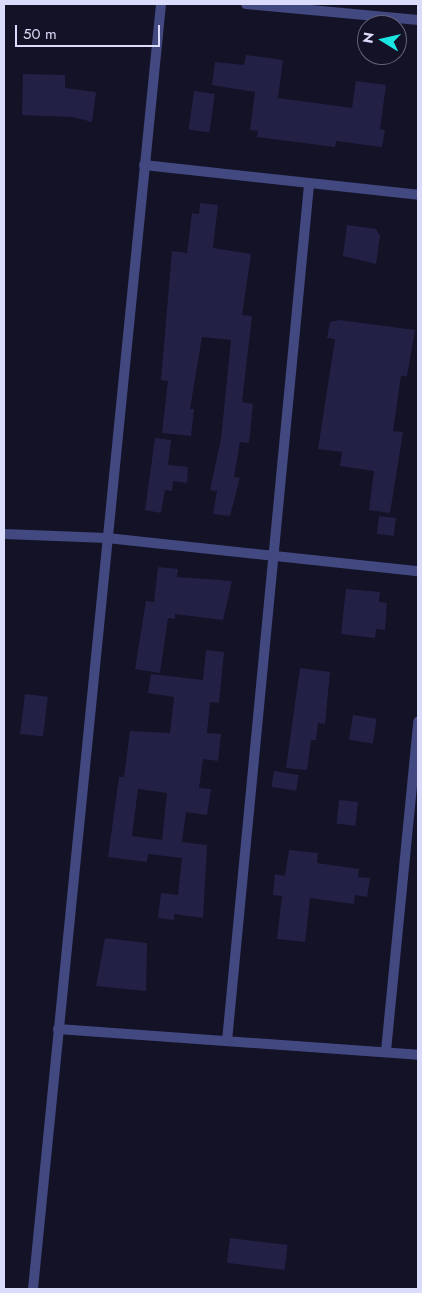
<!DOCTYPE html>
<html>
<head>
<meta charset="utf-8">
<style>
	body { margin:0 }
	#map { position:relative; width:422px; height:1293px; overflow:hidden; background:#131226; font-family:Jost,sans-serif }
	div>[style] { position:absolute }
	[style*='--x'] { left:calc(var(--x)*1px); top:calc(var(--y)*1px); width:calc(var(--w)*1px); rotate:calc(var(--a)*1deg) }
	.building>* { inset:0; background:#232045; transform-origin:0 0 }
	.minor>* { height:10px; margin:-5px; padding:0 5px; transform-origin:5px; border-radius:5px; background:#424880 }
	span { translate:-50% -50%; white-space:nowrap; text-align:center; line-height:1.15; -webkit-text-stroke:4px #131226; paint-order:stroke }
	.frame { position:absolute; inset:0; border:5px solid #dbdbfb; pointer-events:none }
	.north { position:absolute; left:357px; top:15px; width:50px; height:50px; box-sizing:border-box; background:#131226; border:1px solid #63627b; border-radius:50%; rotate:279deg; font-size:14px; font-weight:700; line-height:20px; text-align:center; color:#dbdbfb }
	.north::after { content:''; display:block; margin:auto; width:18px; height:22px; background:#1be6e1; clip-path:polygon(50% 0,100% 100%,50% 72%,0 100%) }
	.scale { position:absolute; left:15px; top:25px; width:145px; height:22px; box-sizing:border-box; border:2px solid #dbdbfb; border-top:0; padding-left:6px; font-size:15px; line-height:18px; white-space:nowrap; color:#dbdbfb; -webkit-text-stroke:4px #131226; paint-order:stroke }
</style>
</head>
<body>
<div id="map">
	<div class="building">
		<i style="clip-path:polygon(246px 55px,283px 60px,278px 98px,352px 108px,356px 81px,386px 85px,380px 129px,385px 130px,382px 147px,336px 141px,335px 147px,257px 137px,258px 131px,250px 130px,255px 92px,212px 85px,215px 62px,244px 65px)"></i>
		<i style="clip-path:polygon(23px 74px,65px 75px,65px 88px,96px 92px,92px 122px,73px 117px,22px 115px)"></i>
		<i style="left:194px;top:91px;width:21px;height:39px;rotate:8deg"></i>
		<i style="clip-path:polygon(200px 203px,218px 205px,213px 248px,251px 254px,242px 315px,252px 316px,242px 402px,253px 404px,249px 443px,240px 442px,234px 477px,240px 478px,230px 516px,213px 514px,217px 491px,210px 490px,221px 439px,231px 340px,202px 337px,190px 409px,194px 409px,191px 436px,162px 433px,168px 381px,161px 380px,172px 251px,187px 253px,192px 213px,199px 214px)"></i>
		<i style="clip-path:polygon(347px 225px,376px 229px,380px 236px,376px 264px,343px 256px)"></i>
		<i style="clip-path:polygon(339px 320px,415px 330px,407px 376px,401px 376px,393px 431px,403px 432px,390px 513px,369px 510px,374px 471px,340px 466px,342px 452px,318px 449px,335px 339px,327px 338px,330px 322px)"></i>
		<i style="clip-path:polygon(155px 438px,171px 440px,168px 465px,188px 467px,187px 483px,173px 481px,172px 491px,165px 490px,161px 513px,145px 510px)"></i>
		<i style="left:379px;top:516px;width:17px;height:18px;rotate:7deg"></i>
		<i style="clip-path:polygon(158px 567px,178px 569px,177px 577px,232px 581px,223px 620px,175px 614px,175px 619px,168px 618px,160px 673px,135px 669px,146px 601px,154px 602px)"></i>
		<i style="clip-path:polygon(346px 589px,380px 592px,379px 602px,387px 603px,385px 630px,376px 629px,375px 638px,341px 634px)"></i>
		<i style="clip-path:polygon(evenodd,206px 650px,224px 652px,219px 703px,210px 702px,207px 733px,221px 734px,218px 761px,203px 759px,199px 788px,211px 789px,207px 815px,186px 812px,182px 842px,207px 845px,203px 918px,174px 914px,174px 920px,158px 918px,161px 893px,178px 895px,182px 858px,148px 854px,147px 862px,108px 857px,119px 777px,124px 777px,130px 731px,170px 733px,174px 697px,148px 693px,151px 674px,203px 680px,206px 650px,138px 789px,167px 793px,162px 840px,132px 836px,138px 789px)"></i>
		<i style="clip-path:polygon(300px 668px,330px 672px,325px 724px,318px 723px,316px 740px,311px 740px,307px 770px,286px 768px)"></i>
		<i style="left:25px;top:694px;width:23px;height:40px;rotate:7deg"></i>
		<i style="left:353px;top:715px;width:24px;height:25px;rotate:9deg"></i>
		<i style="left:274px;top:771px;width:25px;height:16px;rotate:9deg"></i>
		<i style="left:339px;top:800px;width:19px;height:24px;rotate:6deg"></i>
		<i style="clip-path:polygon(289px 850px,318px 853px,317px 863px,359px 869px,358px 877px,370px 878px,367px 897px,355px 895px,354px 904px,310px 898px,305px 942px,277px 939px,282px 896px,273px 895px,275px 874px,285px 876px)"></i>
		<i style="clip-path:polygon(105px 938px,147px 943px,146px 991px,96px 986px)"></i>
		<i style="left:230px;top:1238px;width:58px;height:25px;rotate:7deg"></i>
	</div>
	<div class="minor">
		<i style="--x:246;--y:4;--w:173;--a:5.3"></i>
		<i style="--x:144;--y:165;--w:276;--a:6.2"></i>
		<i style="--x:4;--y:534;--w:103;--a:2.2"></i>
		<i style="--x:107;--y:538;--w:313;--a:6.1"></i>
		<i style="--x:58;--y:1029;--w:361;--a:4.1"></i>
		<i style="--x:227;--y:1041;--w:860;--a:-84.53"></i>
		<i style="--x:386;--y:1051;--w:331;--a:-84.4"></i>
		<i style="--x:33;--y:1289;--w:1291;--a:-84.31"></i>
	</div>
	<div class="frame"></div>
	<div class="north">N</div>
	<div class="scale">50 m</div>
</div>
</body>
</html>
